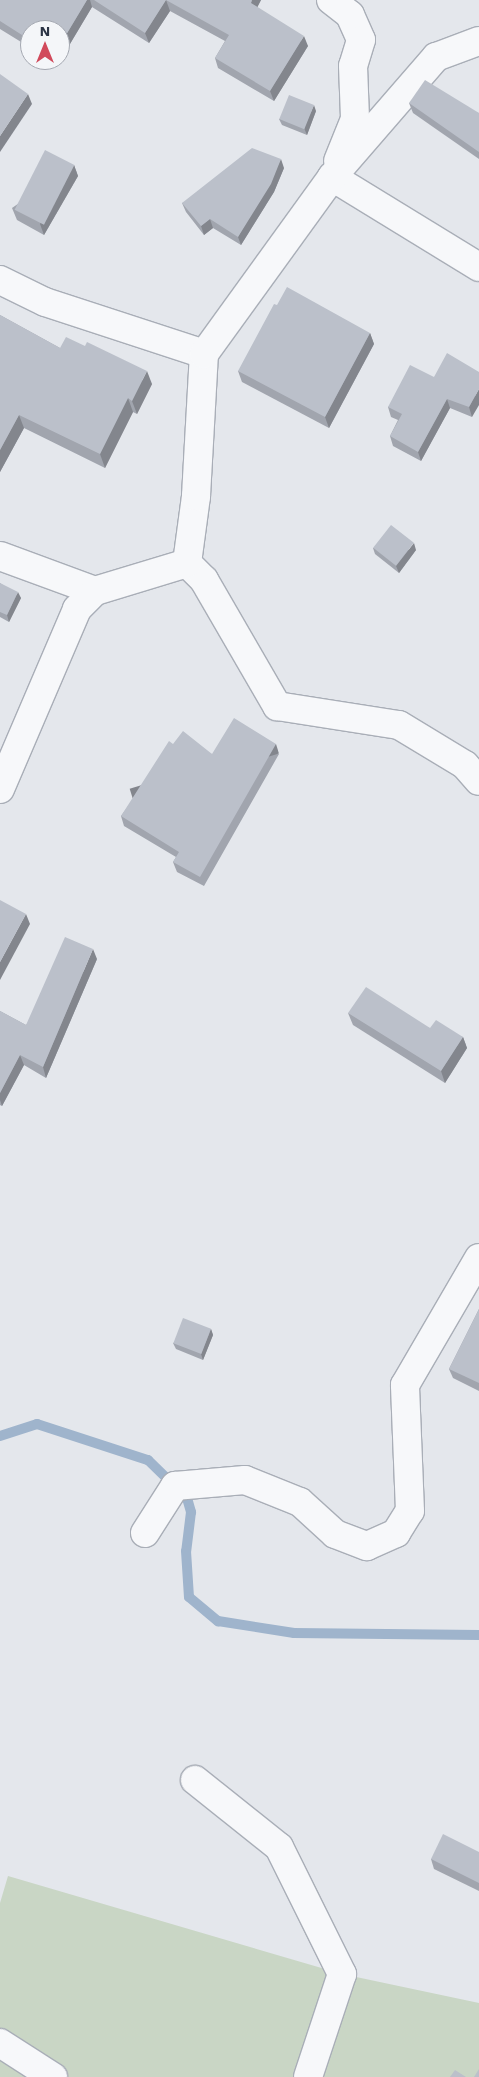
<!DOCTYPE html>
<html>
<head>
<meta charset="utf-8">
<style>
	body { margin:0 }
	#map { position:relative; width:479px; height:2077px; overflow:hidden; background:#e4e7ec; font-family:"Work Sans",sans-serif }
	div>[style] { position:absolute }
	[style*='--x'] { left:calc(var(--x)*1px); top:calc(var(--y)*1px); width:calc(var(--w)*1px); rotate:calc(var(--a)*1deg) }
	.green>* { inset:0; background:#c9d6c5 }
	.stream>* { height:10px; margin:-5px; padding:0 5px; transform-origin:5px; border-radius:5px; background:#9fb4cc }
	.roads { filter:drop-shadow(1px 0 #a9aeb7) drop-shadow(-1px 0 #a9aeb7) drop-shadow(0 1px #a9aeb7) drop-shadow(0 -1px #a9aeb7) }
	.minor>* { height:28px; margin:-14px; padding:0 14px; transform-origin:14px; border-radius:14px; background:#f7f8fa }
	.wall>* { inset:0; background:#a1a5ae }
	.shaded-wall>* { inset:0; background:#83868d; transform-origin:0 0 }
	.building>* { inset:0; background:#bbc0ca; transform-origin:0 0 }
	span { translate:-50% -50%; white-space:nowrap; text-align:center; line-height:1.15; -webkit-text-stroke:4px #f4f6f9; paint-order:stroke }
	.north { position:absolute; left:20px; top:20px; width:50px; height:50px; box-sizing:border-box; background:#f4f6f9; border:1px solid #a4a8b1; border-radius:50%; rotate:0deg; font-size:14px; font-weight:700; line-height:20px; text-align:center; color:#2b3445 }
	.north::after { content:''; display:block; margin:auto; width:18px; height:22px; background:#d1495b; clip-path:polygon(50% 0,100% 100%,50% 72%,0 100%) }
</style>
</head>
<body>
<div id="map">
	<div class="green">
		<i style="clip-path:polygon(8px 1876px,342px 1974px,479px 2003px,479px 2077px,0 2077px,0 1903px)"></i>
	</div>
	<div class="stream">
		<i style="--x:0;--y:1436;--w:39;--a:-18"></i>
		<i style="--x:37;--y:1424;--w:117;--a:18"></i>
		<i style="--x:148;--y:1460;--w:54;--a:44.3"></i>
		<i style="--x:187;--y:1498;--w:15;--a:74"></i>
		<i style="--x:191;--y:1512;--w:39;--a:97"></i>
		<i style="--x:186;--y:1551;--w:46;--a:86.3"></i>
		<i style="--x:189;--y:1597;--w:38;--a:40"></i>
		<i style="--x:218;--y:1621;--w:77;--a:9"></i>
		<i style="--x:294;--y:1633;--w:185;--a:0.6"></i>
	</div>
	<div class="roads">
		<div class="minor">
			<i style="--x:331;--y:0;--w:24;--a:38"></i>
			<i style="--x:350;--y:15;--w:27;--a:66"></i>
			<i style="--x:361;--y:40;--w:27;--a:107"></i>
			<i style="--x:353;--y:66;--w:53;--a:87.8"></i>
			<i style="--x:355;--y:119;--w:45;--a:112"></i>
			<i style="--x:332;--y:177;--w:172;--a:31.5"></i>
			<i style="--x:0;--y:280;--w:50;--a:26.1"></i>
			<i style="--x:45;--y:302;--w:167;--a:18.1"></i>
			<i style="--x:0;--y:556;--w:101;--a:20.2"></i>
			<i style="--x:187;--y:563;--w:24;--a:45"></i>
			<i style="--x:204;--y:580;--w:146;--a:59.9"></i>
			<i style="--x:277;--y:706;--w:123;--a:8.9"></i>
			<i style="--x:399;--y:725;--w:77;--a:31.2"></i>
			<i style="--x:465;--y:765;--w:21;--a:49"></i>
			<i style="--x:0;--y:789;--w:196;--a:-66.8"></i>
			<i style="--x:77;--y:609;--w:25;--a:-45"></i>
			<i style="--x:95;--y:591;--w:96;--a:-16.9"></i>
			<i style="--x:187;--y:563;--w:68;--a:-82.3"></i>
			<i style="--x:196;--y:496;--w:142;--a:-86.8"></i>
			<i style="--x:204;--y:354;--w:218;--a:-54.1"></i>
			<i style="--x:332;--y:177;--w:159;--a:-49.1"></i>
			<i style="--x:436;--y:57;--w:46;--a:-20.4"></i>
			<i style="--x:145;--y:1533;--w:56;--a:-57.4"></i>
			<i style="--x:175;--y:1486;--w:70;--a:-4.9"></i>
			<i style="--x:245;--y:1480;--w:59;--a:21.8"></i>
			<i style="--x:300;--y:1502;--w:47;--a:42.4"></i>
			<i style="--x:335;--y:1534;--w:34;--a:21"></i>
			<i style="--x:367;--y:1546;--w:32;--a:-24"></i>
			<i style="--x:396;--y:1533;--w:26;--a:-58"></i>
			<i style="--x:410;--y:1511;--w:126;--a:-92.3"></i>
			<i style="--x:405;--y:1385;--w:147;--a:-59.8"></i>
			<i style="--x:195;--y:1780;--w:107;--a:38.6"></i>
			<i style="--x:279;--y:1847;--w:142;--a:63.6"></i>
			<i style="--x:342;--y:1974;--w:108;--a:108.3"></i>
			<i style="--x:0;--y:2043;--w:63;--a:32.7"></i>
		</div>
	</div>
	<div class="wall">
		<i style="clip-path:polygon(0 0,261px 0,257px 7px,308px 46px,274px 101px,218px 68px,215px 58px,225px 41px,170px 11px,149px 43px,92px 7px,61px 59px,60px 58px,60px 30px,30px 30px,30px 46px,26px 45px,0 29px)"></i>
		<i style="clip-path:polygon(409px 103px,479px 113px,479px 159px,413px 113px)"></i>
		<i style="clip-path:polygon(316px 111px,307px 135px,282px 125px,279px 119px)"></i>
		<i style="clip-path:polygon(74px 165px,78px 176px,44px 235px,17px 220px,12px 208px)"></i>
		<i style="clip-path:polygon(284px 168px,274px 192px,241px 245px,213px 228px,204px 235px,186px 212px,182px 203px)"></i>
		<i style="clip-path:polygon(0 315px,60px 348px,152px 384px,137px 414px,133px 412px,105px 468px,24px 428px,0 472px)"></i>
		<i style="clip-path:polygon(370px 333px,374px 344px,329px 428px,242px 382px,238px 371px)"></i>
		<i style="clip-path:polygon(479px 372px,472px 417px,450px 408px,421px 461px,393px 446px,390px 436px,398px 420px,391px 417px,388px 407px,434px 377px)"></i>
		<i style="clip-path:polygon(373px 548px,416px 550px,399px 573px,375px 554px)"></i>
		<i style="clip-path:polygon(0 583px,21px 598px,9px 622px,0 617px)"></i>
		<i style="clip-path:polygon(173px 744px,212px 754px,279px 754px,204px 886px,177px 872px,173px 862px,176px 857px,124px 826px,121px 816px)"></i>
		<i style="clip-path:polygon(97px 959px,46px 1078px,24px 1065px,2px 1106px,0 1105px,0 1011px,26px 1025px)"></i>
		<i style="clip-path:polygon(348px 1013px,430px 1028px,463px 1037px,467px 1048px,445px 1083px,353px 1025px)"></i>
		<i style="clip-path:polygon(479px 1309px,479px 1391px,453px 1378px,449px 1369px)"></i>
		<i style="clip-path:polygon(211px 1329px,213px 1335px,203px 1360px,176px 1349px,173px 1343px)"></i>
		<i style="clip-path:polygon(479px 1852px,479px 1891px,434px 1869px,431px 1859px)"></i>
	</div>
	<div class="shaded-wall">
		<i style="clip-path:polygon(87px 0,90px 0,92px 7px,61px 59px,60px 55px,60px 45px)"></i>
		<i style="clip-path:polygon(166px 0,170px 11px,149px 43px,145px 33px)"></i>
		<i style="clip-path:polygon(252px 0,261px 0,254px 14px,251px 3px)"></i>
		<i style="clip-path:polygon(304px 36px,308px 46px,274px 101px,270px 91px)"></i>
		<i style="clip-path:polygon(28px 94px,32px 104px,0 152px,0 136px)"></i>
		<i style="clip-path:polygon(314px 105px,316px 111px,307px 135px,304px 128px)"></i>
		<i style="clip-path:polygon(281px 159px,284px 168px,274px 192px,241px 245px,238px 237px)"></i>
		<i style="clip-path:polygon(74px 165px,78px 176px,44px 235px,40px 224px)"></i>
		<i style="clip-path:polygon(210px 219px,213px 228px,204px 235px,201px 226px)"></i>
		<i style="clip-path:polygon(370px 333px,374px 344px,329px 428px,325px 417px)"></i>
		<i style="clip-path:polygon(147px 371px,152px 384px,137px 414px,132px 401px)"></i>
		<i style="clip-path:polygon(479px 389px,479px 405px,472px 417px,469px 407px)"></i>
		<i style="clip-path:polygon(128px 398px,133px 412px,105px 468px,100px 454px)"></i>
		<i style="clip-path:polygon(447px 399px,450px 408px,421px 461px,418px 452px)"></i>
		<i style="clip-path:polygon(19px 415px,24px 428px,0 472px,0 450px)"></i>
		<i style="clip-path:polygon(414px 543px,416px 550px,399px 573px,396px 566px)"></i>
		<i style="clip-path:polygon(18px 592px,21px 598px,9px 622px,7px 615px)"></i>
		<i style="left:276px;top:744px;width:10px;height:153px;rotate:73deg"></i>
		<i style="clip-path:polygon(26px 914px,30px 924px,0 980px,0 962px)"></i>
		<i style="clip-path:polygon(93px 949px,97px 959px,46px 1078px,43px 1067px)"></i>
		<i style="clip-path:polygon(463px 1037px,467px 1048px,445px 1083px,441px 1071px)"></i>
		<i style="clip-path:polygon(20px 1055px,24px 1065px,2px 1106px,0 1100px,0 1093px)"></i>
		<i style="clip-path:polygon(211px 1329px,213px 1335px,203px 1360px,201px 1354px)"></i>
	</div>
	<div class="building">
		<i style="clip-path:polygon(0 0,87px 0,60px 45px,60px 30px,30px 30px,30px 38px,22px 35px,0 21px)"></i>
		<i style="clip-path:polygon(94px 0,252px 0,251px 3px,304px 36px,270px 91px,215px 58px,229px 35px,166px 0,145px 33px)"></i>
		<i style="clip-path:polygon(0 74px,28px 94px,0 136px)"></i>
		<i style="clip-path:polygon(425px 80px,479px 113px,479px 152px,409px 103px)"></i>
		<i style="left:289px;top:95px;width:27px;height:26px;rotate:22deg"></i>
		<i style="clip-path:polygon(252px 148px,281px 159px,271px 184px,238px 237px,210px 219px,201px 226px,182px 203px)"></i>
		<i style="left:45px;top:150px;width:33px;height:67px;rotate:27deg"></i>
		<i style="clip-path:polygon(287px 287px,370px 333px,325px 417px,238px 371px,274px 304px,277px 305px)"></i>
		<i style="clip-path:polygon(0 315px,60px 348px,66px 337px,85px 346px,87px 342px,147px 371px,132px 401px,128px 398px,100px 454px,19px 415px,0 450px)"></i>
		<i style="clip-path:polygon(447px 353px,479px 372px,479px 389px,469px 407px,447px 399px,418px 452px,390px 436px,402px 414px,388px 407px,410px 365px,434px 377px)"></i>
		<i style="left:391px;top:525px;width:29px;height:29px;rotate:38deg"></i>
		<i style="clip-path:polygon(0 583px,18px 592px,7px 615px,0 612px)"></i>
		<i style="clip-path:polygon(234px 718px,276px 744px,200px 877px,173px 862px,179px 852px,121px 816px,169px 741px,173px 744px,183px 731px,212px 754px)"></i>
		<i style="clip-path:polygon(0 900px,26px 914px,0 962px)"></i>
		<i style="clip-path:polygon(65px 937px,93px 949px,43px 1067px,20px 1055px,0 1093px,0 1011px,26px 1025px)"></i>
		<i style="clip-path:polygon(366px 987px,430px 1028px,436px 1020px,463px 1037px,441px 1071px,348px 1013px)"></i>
		<i style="clip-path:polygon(479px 1309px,479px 1383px,449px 1369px)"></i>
		<i style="left:183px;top:1318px;width:30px;height:27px;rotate:21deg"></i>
		<i style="clip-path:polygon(443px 1834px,479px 1852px,479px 1883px,431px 1859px)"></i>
		<i style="clip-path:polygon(479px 2069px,479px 2077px,474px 2077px)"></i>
		<i style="clip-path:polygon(455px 2070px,466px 2077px,450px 2077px)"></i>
	</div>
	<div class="north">N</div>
</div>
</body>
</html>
